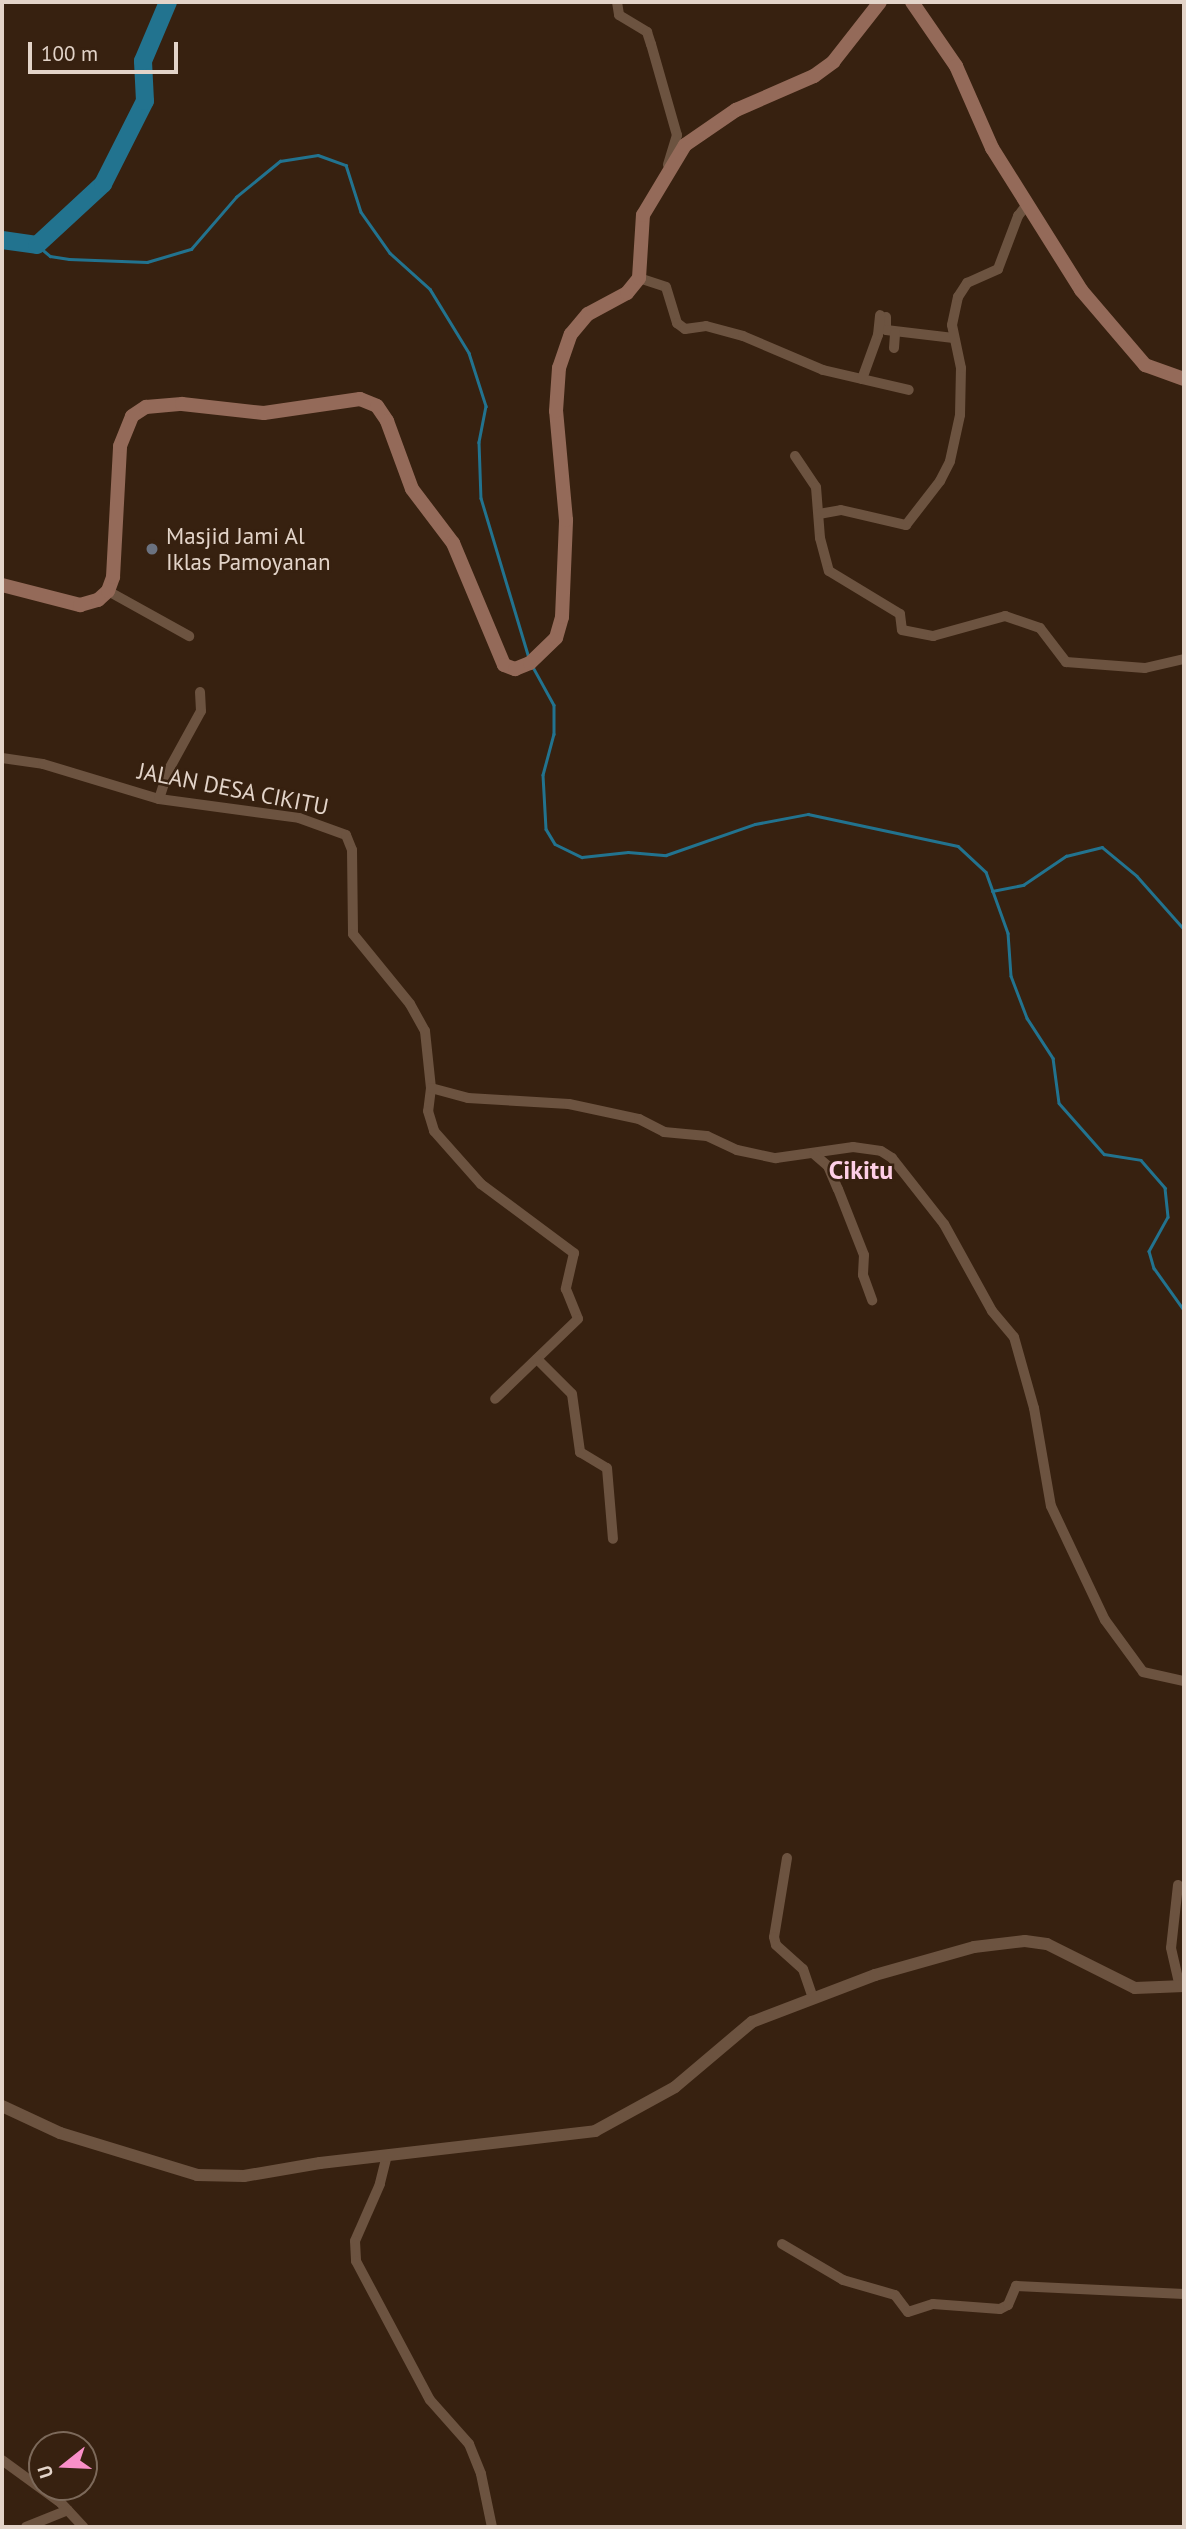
<!DOCTYPE html>
<html>
<head>
<meta charset="utf-8">
<style>
	body { margin:0 }
	#map { position:relative; width:1186px; height:2529px; overflow:hidden; background:#372110; font-family:"PT Sans",sans-serif }
	div>[style] { position:absolute }
	[style*='--x'] { left:calc(var(--x)*1px); top:calc(var(--y)*1px); width:calc(var(--w)*1px); rotate:calc(var(--a)*1deg) }
	.stream>* { height:2.5px; margin:-1.25px; padding:0 1.25px; transform-origin:1.25px; border-radius:1.25px; background:#22738f }
	.river>* { height:18px; margin:-9px; padding:0 9px; transform-origin:9px; border-radius:9px; background:#22738f }
	.minor>* { height:10px; margin:-5px; padding:0 5px; transform-origin:5px; border-radius:5px; background:#6c5340 }
	.tertiary>* { height:12px; margin:-6px; padding:0 6px; transform-origin:6px; border-radius:6px; background:#6c5340 }
	.secondary>* { height:14px; margin:-7px; padding:0 7px; transform-origin:7px; border-radius:7px; background:#946a59 }
	.dots>* { width:19px; height:19px; translate:-50% -50%; box-sizing:border-box; border:4px solid #372110; border-radius:50% }
	span { translate:-50% -50%; white-space:nowrap; text-align:center; line-height:1.15; -webkit-text-stroke:5px #372110; paint-order:stroke }
	.poi-label { font-size:23px; color:#e3d4c9 }
	.left { translate:0 -50%; text-align:left }
	.street-label { font-size:23px; color:#e3d4c9 }
	.quarter-label { font-size:26px; color:#fecfe6; font-weight:700 }
	.frame { position:absolute; inset:0; border:4px solid #e3d4c9; pointer-events:none }
	.north { position:absolute; left:28px; top:2431px; width:70px; height:70px; box-sizing:border-box; background:#372110; border:2px solid #7c695a; border-radius:50%; rotate:252deg; font-size:19px; font-weight:700; line-height:28px; text-align:center; color:#e3d4c9 }
	.north::after { content:''; display:block; margin:auto; width:24px; height:32px; background:#f98fc8; clip-path:polygon(50% 0,100% 100%,50% 72%,0 100%) }
	.scale { position:absolute; left:28px; top:42px; width:150px; height:32px; box-sizing:border-box; border:4px solid #e3d4c9; border-top:0; padding-left:9px; font-size:21px; line-height:24px; white-space:nowrap; color:#e3d4c9; -webkit-text-stroke:5px #372110; paint-order:stroke }
</style>
</head>
<body>
<div id="map">
	<div class="stream">
		<i style="--x:37;--y:245;--w:17;--a:40"></i>
		<i style="--x:50;--y:256;--w:19;--a:9"></i>
		<i style="--x:69;--y:259;--w:78;--a:2.2"></i>
		<i style="--x:147;--y:262;--w:46;--a:-16.5"></i>
		<i style="--x:191;--y:249;--w:69;--a:-49.1"></i>
		<i style="--x:236;--y:197;--w:57;--a:-39.3"></i>
		<i style="--x:280;--y:161;--w:38;--a:-9"></i>
		<i style="--x:318;--y:155;--w:30;--a:20"></i>
		<i style="--x:346;--y:165;--w:49;--a:72.3"></i>
		<i style="--x:361;--y:212;--w:50;--a:54.7"></i>
		<i style="--x:390;--y:253;--w:54;--a:42"></i>
		<i style="--x:430;--y:289;--w:75;--a:58.6"></i>
		<i style="--x:469;--y:353;--w:56;--a:72.2"></i>
		<i style="--x:486;--y:406;--w:37;--a:101"></i>
		<i style="--x:479;--y:442;--w:56;--a:88"></i>
		<i style="--x:481;--y:498;--w:167;--a:73.3"></i>
		<i style="--x:533;--y:667;--w:43;--a:61.1"></i>
		<i style="--x:554;--y:705;--w:29;--a:90"></i>
		<i style="--x:554;--y:734;--w:42;--a:105"></i>
		<i style="--x:543;--y:775;--w:54;--a:86.8"></i>
		<i style="--x:546;--y:829;--w:17;--a:59"></i>
		<i style="--x:555;--y:844;--w:30;--a:26"></i>
		<i style="--x:582;--y:857;--w:46;--a:-6.2"></i>
		<i style="--x:628;--y:852;--w:38;--a:5"></i>
		<i style="--x:666;--y:855;--w:94;--a:-19.2"></i>
		<i style="--x:755;--y:824;--w:54;--a:-10.7"></i>
		<i style="--x:808;--y:814;--w:153;--a:12"></i>
		<i style="--x:958;--y:846;--w:38;--a:43"></i>
		<i style="--x:986;--y:872;--w:65;--a:70.2"></i>
		<i style="--x:1008;--y:933;--w:43;--a:86"></i>
		<i style="--x:1011;--y:976;--w:45;--a:69.1"></i>
		<i style="--x:1027;--y:1018;--w:48;--a:57"></i>
		<i style="--x:1053;--y:1058;--w:45;--a:82.4"></i>
		<i style="--x:1059;--y:1103;--w:68;--a:48.6"></i>
		<i style="--x:1104;--y:1154;--w:37;--a:9"></i>
		<i style="--x:1141;--y:1160;--w:37;--a:49"></i>
		<i style="--x:1165;--y:1188;--w:29;--a:84"></i>
		<i style="--x:1168;--y:1217;--w:39;--a:119"></i>
		<i style="--x:1149;--y:1251;--w:18;--a:74"></i>
		<i style="--x:1154;--y:1268;--w:52;--a:54.5"></i>
		<i style="--x:992;--y:891;--w:32;--a:-11"></i>
		<i style="--x:1023;--y:885;--w:52;--a:-34"></i>
		<i style="--x:1066;--y:856;--w:37;--a:-14"></i>
		<i style="--x:1102;--y:847;--w:45;--a:39.6"></i>
		<i style="--x:1137;--y:876;--w:71;--a:48.4"></i>
	</div>
	<div class="river">
		<i style="--x:2;--y:240;--w:35;--a:8"></i>
		<i style="--x:37;--y:245;--w:90;--a:-42.7"></i>
		<i style="--x:103;--y:184;--w:93;--a:-63.2"></i>
		<i style="--x:145;--y:101;--w:40;--a:-92.9"></i>
		<i style="--x:143;--y:61;--w:64;--a:-67"></i>
	</div>
	<div class="minor">
		<i style="--x:617;--y:2;--w:13;--a:81"></i>
		<i style="--x:619;--y:15;--w:33;--a:31"></i>
		<i style="--x:647;--y:32;--w:13;--a:72"></i>
		<i style="--x:651;--y:44;--w:95;--a:74.1"></i>
		<i style="--x:677;--y:135;--w:31;--a:107"></i>
		<i style="--x:639;--y:278;--w:28;--a:18"></i>
		<i style="--x:666;--y:287;--w:38;--a:73"></i>
		<i style="--x:677;--y:323;--w:10;--a:37"></i>
		<i style="--x:685;--y:329;--w:21;--a:-8"></i>
		<i style="--x:706;--y:326;--w:38;--a:15"></i>
		<i style="--x:743;--y:336;--w:87;--a:23"></i>
		<i style="--x:823;--y:370;--w:88;--a:13.1"></i>
		<i style="--x:886;--y:317;--w:13;--a:90"></i>
		<i style="--x:886;--y:330;--w:68;--a:6.7"></i>
		<i style="--x:894;--y:348;--w:15;--a:-86"></i>
		<i style="--x:862;--y:379;--w:47;--a:-70"></i>
		<i style="--x:878;--y:335;--w:20;--a:-84"></i>
		<i style="--x:795;--y:456;--w:37;--a:56"></i>
		<i style="--x:816;--y:487;--w:51;--a:85.5"></i>
		<i style="--x:820;--y:538;--w:34;--a:75"></i>
		<i style="--x:829;--y:571;--w:83;--a:31.2"></i>
		<i style="--x:900;--y:614;--w:16;--a:83"></i>
		<i style="--x:902;--y:630;--w:32;--a:11"></i>
		<i style="--x:933;--y:636;--w:75;--a:-15.5"></i>
		<i style="--x:1005;--y:616;--w:37;--a:19"></i>
		<i style="--x:1040;--y:628;--w:43;--a:52.6"></i>
		<i style="--x:1066;--y:662;--w:79;--a:4.3"></i>
		<i style="--x:1145;--y:668;--w:40;--a:-13"></i>
		<i style="--x:819;--y:514;--w:22;--a:-10"></i>
		<i style="--x:841;--y:510;--w:67;--a:13"></i>
		<i style="--x:906;--y:525;--w:56;--a:-52.3"></i>
		<i style="--x:940;--y:481;--w:22;--a:-63"></i>
		<i style="--x:950;--y:461;--w:47;--a:-77.7"></i>
		<i style="--x:960;--y:415;--w:47;--a:-88.8"></i>
		<i style="--x:961;--y:368;--w:44;--a:-101.8"></i>
		<i style="--x:952;--y:325;--w:29;--a:-78"></i>
		<i style="--x:958;--y:297;--w:17;--a:-57"></i>
		<i style="--x:967;--y:283;--w:34;--a:-24"></i>
		<i style="--x:998;--y:269;--w:57;--a:-69.3"></i>
		<i style="--x:1018;--y:216;--w:16;--a:-52"></i>
		<i style="--x:108;--y:591;--w:93;--a:29.1"></i>
		<i style="--x:2;--y:758;--w:41;--a:8.3"></i>
		<i style="--x:43;--y:764;--w:121;--a:16.8"></i>
		<i style="--x:159;--y:799;--w:141;--a:7.7"></i>
		<i style="--x:299;--y:818;--w:50;--a:19.9"></i>
		<i style="--x:346;--y:835;--w:16;--a:68"></i>
		<i style="--x:352;--y:850;--w:84;--a:89.3"></i>
		<i style="--x:353;--y:934;--w:90;--a:50.8"></i>
		<i style="--x:410;--y:1004;--w:31;--a:61"></i>
		<i style="--x:425;--y:1031;--w:57;--a:84"></i>
		<i style="--x:431;--y:1088;--w:23;--a:97"></i>
		<i style="--x:428;--y:1111;--w:21;--a:73"></i>
		<i style="--x:434;--y:1131;--w:71;--a:48.4"></i>
		<i style="--x:481;--y:1184;--w:116;--a:36.6"></i>
		<i style="--x:574;--y:1253;--w:37;--a:103"></i>
		<i style="--x:566;--y:1289;--w:32;--a:68"></i>
		<i style="--x:578;--y:1319;--w:115;--a:136.1"></i>
		<i style="--x:159;--y:799;--w:29;--a:-72"></i>
		<i style="--x:168;--y:771;--w:68;--a:-61.2"></i>
		<i style="--x:201;--y:711;--w:19;--a:-93"></i>
		<i style="--x:431;--y:1088;--w:38;--a:15"></i>
		<i style="--x:468;--y:1098;--w:101;--a:3.4"></i>
		<i style="--x:569;--y:1104;--w:72;--a:12.1"></i>
		<i style="--x:639;--y:1119;--w:28;--a:27"></i>
		<i style="--x:664;--y:1132;--w:43;--a:5.3"></i>
		<i style="--x:707;--y:1136;--w:33;--a:25"></i>
		<i style="--x:737;--y:1150;--w:40;--a:12"></i>
		<i style="--x:776;--y:1158;--w:78;--a:-8.1"></i>
		<i style="--x:853;--y:1147;--w:28;--a:8"></i>
		<i style="--x:881;--y:1151;--w:13;--a:32"></i>
		<i style="--x:892;--y:1158;--w:84;--a:51.8"></i>
		<i style="--x:944;--y:1224;--w:99;--a:61.1"></i>
		<i style="--x:992;--y:1311;--w:34;--a:50"></i>
		<i style="--x:1014;--y:1337;--w:74;--a:74.3"></i>
		<i style="--x:1034;--y:1408;--w:99;--a:80.2"></i>
		<i style="--x:1051;--y:1506;--w:126;--a:64.7"></i>
		<i style="--x:1105;--y:1620;--w:64;--a:53.8"></i>
		<i style="--x:1143;--y:1672;--w:42;--a:12.4"></i>
		<i style="--x:814;--y:1154;--w:18;--a:41"></i>
		<i style="--x:828;--y:1166;--w:25;--a:67"></i>
		<i style="--x:838;--y:1189;--w:71;--a:68.5"></i>
		<i style="--x:864;--y:1255;--w:20;--a:93"></i>
		<i style="--x:863;--y:1275;--w:27;--a:70"></i>
		<i style="--x:537;--y:1359;--w:49;--a:45"></i>
		<i style="--x:572;--y:1394;--w:59;--a:82.1"></i>
		<i style="--x:580;--y:1452;--w:31;--a:31"></i>
		<i style="--x:607;--y:1468;--w:71;--a:85.2"></i>
		<i style="--x:787;--y:1858;--w:80;--a:99.3"></i>
		<i style="--x:774;--y:1937;--w:8;--a:76"></i>
		<i style="--x:776;--y:1945;--w:36;--a:42"></i>
		<i style="--x:803;--y:1969;--w:31;--a:71"></i>
		<i style="--x:1178;--y:1885;--w:63;--a:96.3"></i>
		<i style="--x:1171;--y:1948;--w:39;--a:77"></i>
		<i style="--x:387;--y:2155;--w:30;--a:104"></i>
		<i style="--x:380;--y:2184;--w:62;--a:113.7"></i>
		<i style="--x:355;--y:2241;--w:20;--a:87"></i>
		<i style="--x:356;--y:2261;--w:157;--a:62"></i>
		<i style="--x:430;--y:2400;--w:59;--a:48.4"></i>
		<i style="--x:469;--y:2444;--w:32;--a:68"></i>
		<i style="--x:481;--y:2474;--w:54;--a:78.3"></i>
		<i style="--x:782;--y:2244;--w:71;--a:30.5"></i>
		<i style="--x:843;--y:2280;--w:54;--a:16.1"></i>
		<i style="--x:895;--y:2295;--w:21;--a:53"></i>
		<i style="--x:908;--y:2312;--w:26;--a:-18"></i>
		<i style="--x:933;--y:2304;--w:67;--a:4.3"></i>
		<i style="--x:1000;--y:2309;--w:9;--a:-27"></i>
		<i style="--x:1008;--y:2305;--w:21;--a:-67"></i>
		<i style="--x:1016;--y:2286;--w:168;--a:2.7"></i>
		<i style="--x:2;--y:2460;--w:73;--a:36.1"></i>
		<i style="--x:61;--y:2503;--w:33;--a:47"></i>
		<i style="--x:26;--y:2527;--w:45;--a:-22"></i>
	</div>
	<div class="tertiary">
		<i style="--x:2;--y:2106;--w:64;--a:25"></i>
		<i style="--x:60;--y:2133;--w:143;--a:17"></i>
		<i style="--x:197;--y:2175;--w:47;--a:1.2"></i>
		<i style="--x:244;--y:2176;--w:77;--a:-9.7"></i>
		<i style="--x:320;--y:2163;--w:277;--a:-6.6"></i>
		<i style="--x:595;--y:2131;--w:91;--a:-28.8"></i>
		<i style="--x:675;--y:2087;--w:101;--a:-40.2"></i>
		<i style="--x:752;--y:2022;--w:132;--a:-20.9"></i>
		<i style="--x:875;--y:1975;--w:103;--a:-15.8"></i>
		<i style="--x:974;--y:1947;--w:51;--a:-6.7"></i>
		<i style="--x:1025;--y:1941;--w:22;--a:8"></i>
		<i style="--x:1047;--y:1944;--w:98;--a:26.6"></i>
		<i style="--x:1135;--y:1988;--w:49;--a:-2.3"></i>
	</div>
	<div class="secondary">
		<i style="--x:912;--y:2;--w:78;--a:55.5"></i>
		<i style="--x:956;--y:66;--w:90;--a:66.3"></i>
		<i style="--x:992;--y:148;--w:168;--a:57.9"></i>
		<i style="--x:1081;--y:290;--w:99;--a:49.5"></i>
		<i style="--x:1145;--y:365;--w:41;--a:19.7"></i>
		<i style="--x:2;--y:585;--w:81;--a:14.4"></i>
		<i style="--x:80;--y:605;--w:19;--a:-16"></i>
		<i style="--x:98;--y:600;--w:13;--a:-42"></i>
		<i style="--x:108;--y:591;--w:15;--a:-70"></i>
		<i style="--x:113;--y:577;--w:131;--a:-86.9"></i>
		<i style="--x:120;--y:446;--w:32;--a:-68"></i>
		<i style="--x:132;--y:416;--w:17;--a:-33"></i>
		<i style="--x:146;--y:407;--w:36;--a:-5"></i>
		<i style="--x:182;--y:404;--w:82;--a:6.3"></i>
		<i style="--x:264;--y:413;--w:97;--a:-8.3"></i>
		<i style="--x:360;--y:399;--w:18;--a:22"></i>
		<i style="--x:377;--y:406;--w:18;--a:56"></i>
		<i style="--x:387;--y:421;--w:72;--a:69.8"></i>
		<i style="--x:412;--y:489;--w:68;--a:52.8"></i>
		<i style="--x:453;--y:543;--w:132;--a:67.3"></i>
		<i style="--x:504;--y:665;--w:12;--a:20"></i>
		<i style="--x:515;--y:669;--w:16;--a:-22"></i>
		<i style="--x:530;--y:663;--w:36;--a:-44"></i>
		<i style="--x:556;--y:638;--w:22;--a:-74"></i>
		<i style="--x:562;--y:617;--w:97;--a:-87.6"></i>
		<i style="--x:566;--y:520;--w:109;--a:-95.2"></i>
		<i style="--x:556;--y:411;--w:43;--a:-86"></i>
		<i style="--x:559;--y:368;--w:36;--a:-71"></i>
		<i style="--x:571;--y:334;--w:26;--a:-50"></i>
		<i style="--x:588;--y:314;--w:44;--a:-28.3"></i>
		<i style="--x:627;--y:293;--w:19;--a:-51"></i>
		<i style="--x:639;--y:278;--w:63;--a:-86.4"></i>
		<i style="--x:643;--y:215;--w:82;--a:-59"></i>
		<i style="--x:685;--y:145;--w:62;--a:-34.5"></i>
		<i style="--x:736;--y:110;--w:85;--a:-23.6"></i>
		<i style="--x:814;--y:76;--w:24;--a:-36"></i>
		<i style="--x:833;--y:62;--w:76;--a:-51.9"></i>
	</div>
	<div class="dots">
		<i style="left:152px;top:549px;background:#6b7280"></i>
	</div>
	<div class="poi-label">
		<span class="left" style="left:166px;top:549px">Masjid Jami Al<br>Iklas Pamoyanan</span>
	</div>
	<div class="street-label">
		<span style="left:233px;top:789px;rotate:11deg">JALAN DESA CIKITU</span>
	</div>
	<div class="quarter-label">
		<span style="left:861px;top:1170px">Cikitu</span>
	</div>
	<div class="frame"></div>
	<div class="north">U</div>
	<div class="scale">100 m</div>
</div>
</body>
</html>
